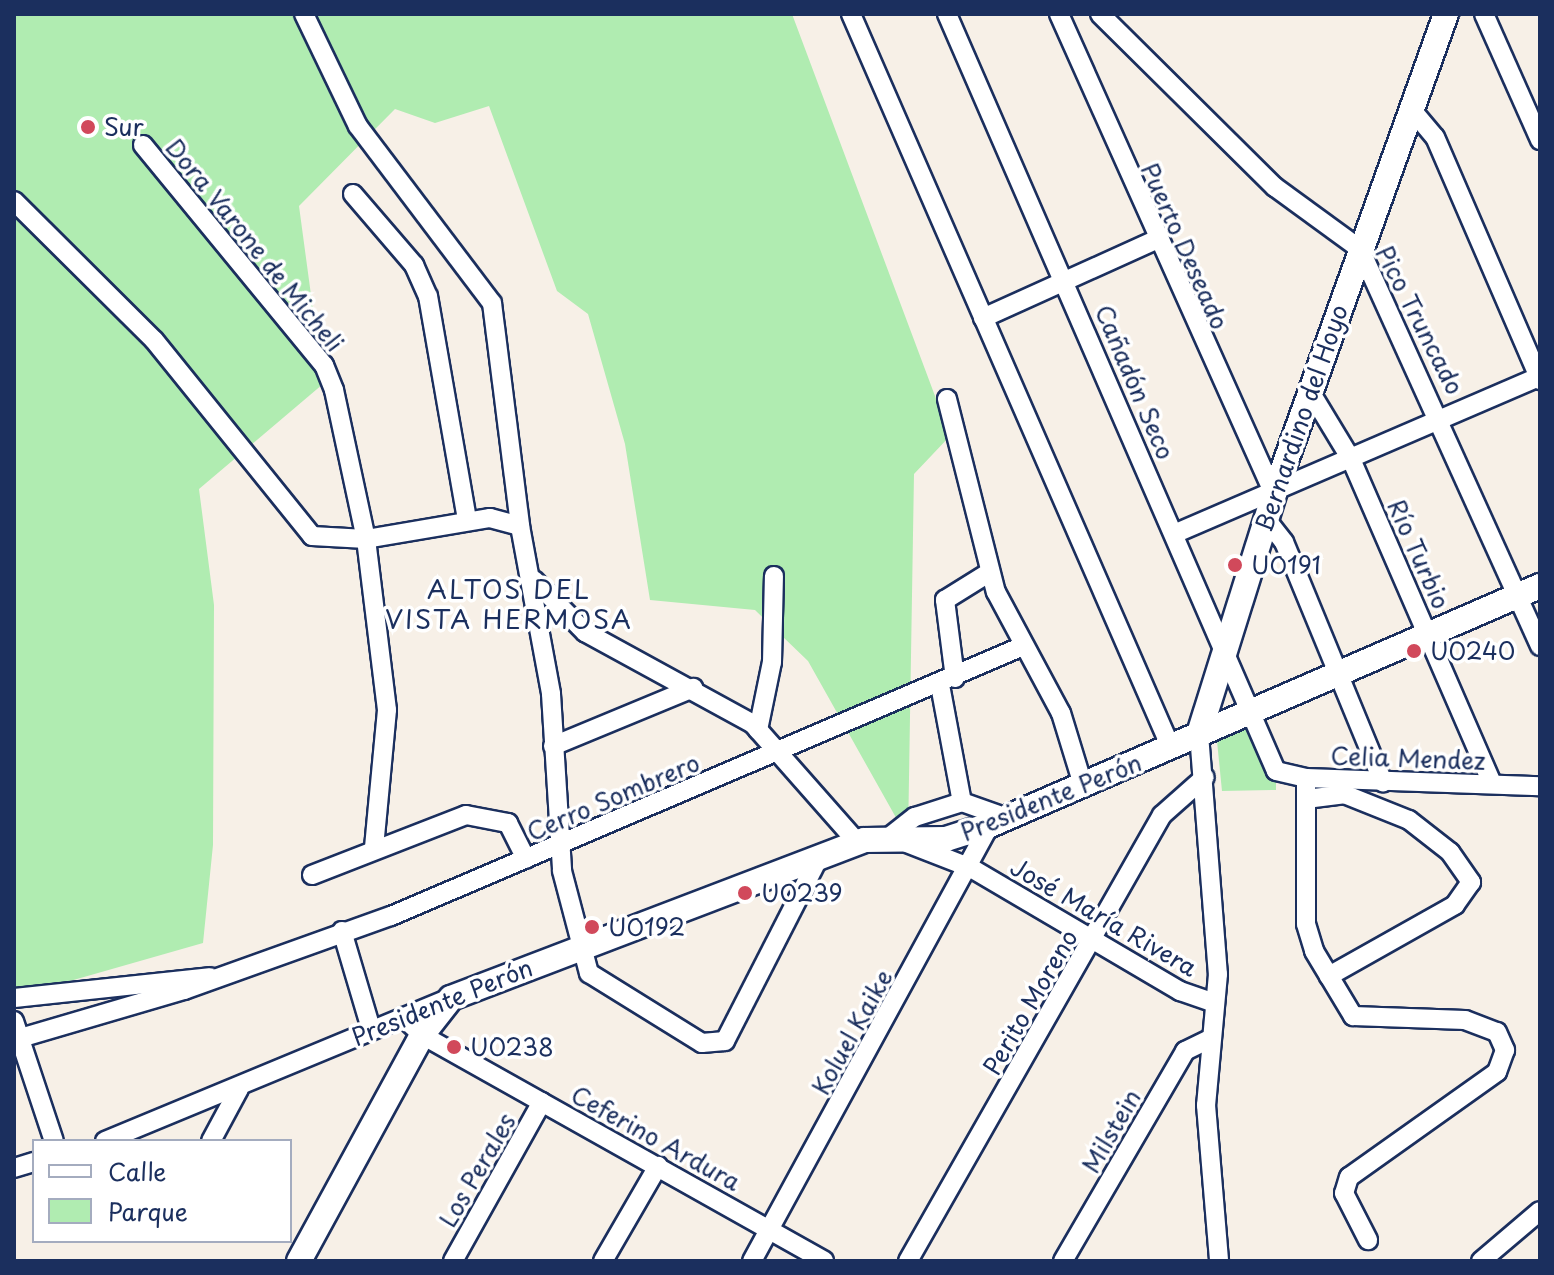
<!DOCTYPE html>
<html>
<head>
<meta charset="utf-8">
<style>
	body { margin:0 }
	#map { position:relative; width:1554px; height:1275px; overflow:hidden; background:#f7f0e7; font-family:"Playpen Sans",sans-serif }
	div>[style] { position:absolute }
	[style*='--x'] { left:calc(var(--x)*1px); top:calc(var(--y)*1px); width:calc(var(--w)*1px); rotate:calc(var(--a)*1deg) }
	.green>* { inset:0; background:#b0ecb1 }
	.roads { filter:drop-shadow(2px 0 #1b2f5e) drop-shadow(-2px 0 #1b2f5e) drop-shadow(0 2px #1b2f5e) drop-shadow(0 -2px #1b2f5e) }
	.minor>* { height:18px; margin:-9px; padding:0 9px; transform-origin:9px; border-radius:9px; background:#fff }
	.tertiary>* { height:24px; margin:-12px; padding:0 12px; transform-origin:12px; border-radius:12px; background:#fff }
	.dots>* { width:22px; height:22px; translate:-50% -50%; box-sizing:border-box; border:4px solid #fff; border-radius:50% }
	span { translate:-50% -50%; white-space:nowrap; text-align:center; line-height:1.15; -webkit-text-stroke:7px #fff; paint-order:stroke }
	.poi-label { font-size:24px; color:#1b2f5e }
	.left { translate:0 -50%; text-align:left }
	.street-label { font-size:24px; color:#1b2f5e }
	.neighbourhood-label { font-size:26px; color:#1b2f5e; letter-spacing:2px }
	.frame { position:absolute; inset:0; border:16px solid #1b2f5e; pointer-events:none }
	.legend { position:absolute; left:32px; top:1139px; width:260px; height:104px; box-sizing:border-box; background:#fff; border:2px solid #a4acbf; margin:0; padding:10px 14px; list-style:none; font-size:24px; color:#1b2f5e }
	.legend li { display:flex; align-items:center; gap:16px; height:40px }
	.legend b { width:40px; border:2px solid #a4acbf }
</style>
</head>
<body>
<div id="map">
	<div class="green">
		<i style="clip-path:polygon(14px 14px,792px 14px,950px 436px,914px 474px,908px 839px,808px 661px,755px 610px,650px 600px,625px 444px,588px 314px,557px 291px,489px 106px,435px 123px,395px 109px,299px 206px,323px 384px,199px 489px,214px 605px,213px 845px,203px 943px,14px 997px)"></i>
		<i style="clip-path:polygon(1250px 711px,1276px 771px,1276px 790px,1222px 791px,1217px 741px)"></i>
	</div>
	<div class="roads">
		<div class="minor">
			<i style="--x:304;--y:14;--w:124;--a:64.3"></i>
			<i style="--x:358;--y:126;--w:222;--a:52.9"></i>
			<i style="--x:492;--y:303;--w:225;--a:82.8"></i>
			<i style="--x:520;--y:526;--w:171;--a:79.5"></i>
			<i style="--x:551;--y:694;--w:177;--a:86.4"></i>
			<i style="--x:562;--y:871;--w:106;--a:75.2"></i>
			<i style="--x:589;--y:973;--w:133;--a:31.8"></i>
			<i style="--x:702;--y:1043;--w:23;--a:-5"></i>
			<i style="--x:725;--y:1041;--w:209;--a:-62.9"></i>
			<i style="--x:851;--y:14;--w:801;--a:66.44"></i>
			<i style="--x:947;--y:14;--w:825;--a:66.51"></i>
			<i style="--x:1276;--y:771;--w:31;--a:13"></i>
			<i style="--x:1306;--y:778;--w:234;--a:2"></i>
			<i style="--x:1059;--y:14;--w:526;--a:65.87"></i>
			<i style="--x:1100;--y:14;--w:246;--a:44.7"></i>
			<i style="--x:1275;--y:187;--w:105;--a:36.1"></i>
			<i style="--x:1360;--y:249;--w:436;--a:65.6"></i>
			<i style="--x:1484;--y:14;--w:138;--a:66"></i>
			<i style="--x:1412;--y:110;--w:35;--a:50"></i>
			<i style="--x:1435;--y:137;--w:265;--a:66.6"></i>
			<i style="--x:143;--y:145;--w:285;--a:50.6"></i>
			<i style="--x:324;--y:365;--w:27;--a:68"></i>
			<i style="--x:334;--y:390;--w:152;--a:77.9"></i>
			<i style="--x:366;--y:539;--w:172;--a:83"></i>
			<i style="--x:387;--y:710;--w:139;--a:95.4"></i>
			<i style="--x:353;--y:194;--w:94;--a:49.3"></i>
			<i style="--x:414;--y:265;--w:34;--a:66"></i>
			<i style="--x:428;--y:296;--w:227;--a:80.1"></i>
			<i style="--x:14;--y:201;--w:197;--a:44.8"></i>
			<i style="--x:154;--y:340;--w:252;--a:51.1"></i>
			<i style="--x:312;--y:536;--w:54;--a:3.2"></i>
			<i style="--x:366;--y:539;--w:126;--a:-9.6"></i>
			<i style="--x:490;--y:518;--w:31;--a:15"></i>
			<i style="--x:983;--y:318;--w:190;--a:-24.3"></i>
			<i style="--x:1311;--y:393;--w:77;--a:58.8"></i>
			<i style="--x:1351;--y:459;--w:354;--a:66.5"></i>
			<i style="--x:947;--y:399;--w:199;--a:75.8"></i>
			<i style="--x:996;--y:592;--w:137;--a:61.8"></i>
			<i style="--x:1061;--y:713;--w:75;--a:73"></i>
			<i style="--x:1266;--y:519;--w:29;--a:52"></i>
			<i style="--x:1284;--y:542;--w:260;--a:67.6"></i>
			<i style="--x:1174;--y:534;--w:399;--a:-23.3"></i>
			<i style="--x:534;--y:580;--w:73;--a:45.6"></i>
			<i style="--x:585;--y:632;--w:192;--a:28.7"></i>
			<i style="--x:753;--y:724;--w:157;--a:48.6"></i>
			<i style="--x:955;--y:678;--w:79;--a:-97.3"></i>
			<i style="--x:945;--y:600;--w:53;--a:-31.9"></i>
			<i style="--x:940;--y:685;--w:119;--a:79.4"></i>
			<i style="--x:758;--y:730;--w:69;--a:-78.4"></i>
			<i style="--x:772;--y:662;--w:86;--a:-88.7"></i>
			<i style="--x:1199;--y:734;--w:241;--a:85.5"></i>
			<i style="--x:1218;--y:974;--w:132;--a:95.2"></i>
			<i style="--x:1206;--y:1105;--w:157;--a:85.2"></i>
			<i style="--x:553;--y:746;--w:152;--a:-22.5"></i>
			<i style="--x:1306;--y:778;--w:146;--a:90"></i>
			<i style="--x:1306;--y:924;--w:28;--a:73"></i>
			<i style="--x:1314;--y:951;--w:76;--a:59"></i>
			<i style="--x:1353;--y:1016;--w:112;--a:2"></i>
			<i style="--x:1465;--y:1020;--w:34;--a:21"></i>
			<i style="--x:1497;--y:1032;--w:20;--a:66"></i>
			<i style="--x:1505;--y:1050;--w:23;--a:110"></i>
			<i style="--x:1497;--y:1072;--w:181;--a:144.6"></i>
			<i style="--x:1349;--y:1177;--w:17;--a:107"></i>
			<i style="--x:1344;--y:1193;--w:53;--a:62.9"></i>
			<i style="--x:1306;--y:799;--w:38;--a:-7"></i>
			<i style="--x:1344;--y:794;--w:70;--a:21.8"></i>
			<i style="--x:1409;--y:820;--w:52;--a:38"></i>
			<i style="--x:1450;--y:852;--w:37;--a:55"></i>
			<i style="--x:1471;--y:882;--w:28;--a:125"></i>
			<i style="--x:1455;--y:905;--w:145;--a:150.6"></i>
			<i style="--x:889;--y:837;--w:33;--a:-38"></i>
			<i style="--x:915;--y:817;--w:49;--a:-17.7"></i>
			<i style="--x:962;--y:802;--w:48;--a:19.6"></i>
			<i style="--x:907;--y:843;--w:69;--a:21.3"></i>
			<i style="--x:971;--y:868;--w:243;--a:30.5"></i>
			<i style="--x:1180;--y:991;--w:36;--a:19"></i>
			<i style="--x:312;--y:875;--w:165;--a:-21.3"></i>
			<i style="--x:466;--y:815;--w:43;--a:10.8"></i>
			<i style="--x:508;--y:823;--w:40;--a:63.4"></i>
			<i style="--x:342;--y:931;--w:102;--a:73.5"></i>
			<i style="--x:14;--y:998;--w:197;--a:-6.1"></i>
			<i style="--x:403;--y:1017;--w:26;--a:43"></i>
			<i style="--x:422;--y:1035;--w:461;--a:29.3"></i>
			<i style="--x:14;--y:1021;--w:126;--a:71.6"></i>
			<i style="--x:20;--y:1038;--w:171;--a:-16.3"></i>
			<i style="--x:184;--y:990;--w:220;--a:-19.7"></i>
			<i style="--x:391;--y:916;--w:687;--a:-23.13"></i>
			<i style="--x:105;--y:1141;--w:374;--a:-22.5"></i>
			<i style="--x:211;--y:1141;--w:59;--a:-61.7"></i>
			<i style="--x:14;--y:1168;--w:21;--a:-17"></i>
			<i style="--x:453;--y:1261;--w:182;--a:-60.8"></i>
			<i style="--x:603;--y:1261;--w:110;--a:-59.9"></i>
			<i style="--x:752;--y:1261;--w:497;--a:-61.4"></i>
			<i style="--x:908;--y:1261;--w:513;--a:-60.34"></i>
			<i style="--x:1162;--y:815;--w:57;--a:-41.5"></i>
			<i style="--x:1063;--y:1261;--w:243;--a:-59.8"></i>
			<i style="--x:1185;--y:1051;--w:28;--a:-26"></i>
			<i style="--x:1481;--y:1261;--w:77;--a:-40.3"></i>
		</div>
		<div class="tertiary">
			<i style="--x:1199;--y:734;--w:251;--a:-72.6"></i>
			<i style="--x:1274;--y:494;--w:510;--a:-70.29"></i>
			<i style="--x:299;--y:1261;--w:257;--a:-61.4"></i>
			<i style="--x:422;--y:1035;--w:47;--a:-51.9"></i>
			<i style="--x:451;--y:998;--w:442;--a:-20.9"></i>
			<i style="--x:864;--y:840;--w:82;--a:-0.7"></i>
			<i style="--x:946;--y:839;--w:46;--a:-17.7"></i>
			<i style="--x:990;--y:825;--w:600;--a:-23.49"></i>
		</div>
	</div>
	<div class="dots">
		<i style="left:88px;top:127px;background:#d1495b"></i>
		<i style="left:1235px;top:565px;background:#d1495b"></i>
		<i style="left:1414px;top:651px;background:#d1495b"></i>
		<i style="left:745px;top:893px;background:#d1495b"></i>
		<i style="left:592px;top:927px;background:#d1495b"></i>
		<i style="left:454px;top:1047px;background:#d1495b"></i>
	</div>
	<div class="poi-label">
		<span class="left" style="left:104px;top:127px">Sur</span>
		<span class="left" style="left:1251px;top:565px">U0191</span>
		<span class="left" style="left:1430px;top:651px">U0240</span>
		<span class="left" style="left:761px;top:893px">U0239</span>
		<span class="left" style="left:608px;top:927px">U0192</span>
		<span class="left" style="left:470px;top:1047px">U0238</span>
	</div>
	<div class="street-label">
		<span style="left:255px;top:245px;rotate:51deg">Dora Varone de Micheli</span>
		<span style="left:1185px;top:246px;rotate:66deg">Puerto Deseado</span>
		<span style="left:1420px;top:320px;rotate:63deg">Pico Truncado</span>
		<span style="left:1135px;top:382px;rotate:67deg">Cañadón Seco</span>
		<span style="left:1301px;top:418px;rotate:-71deg">Bernardino del Hoyo</span>
		<span style="left:1419px;top:554px;rotate:66deg">Río Turbio</span>
		<span style="left:1408px;top:758px;rotate:2deg">Celia Mendez</span>
		<span style="left:613px;top:797px;rotate:-23deg">Cerro Sombrero</span>
		<span style="left:1051px;top:797px;rotate:-22deg">Presidente Perón</span>
		<span style="left:1104px;top:917px;rotate:30deg">José María Rivera</span>
		<span style="left:442px;top:1002px;rotate:-22deg">Presidente Perón</span>
		<span style="left:1030px;top:1002px;rotate:-60deg">Perito Moreno</span>
		<span style="left:852px;top:1032px;rotate:-61deg">Koluel Kaike</span>
		<span style="left:1111px;top:1131px;rotate:-60deg">Milstein</span>
		<span style="left:656px;top:1138px;rotate:29deg">Ceferino Ardura</span>
		<span style="left:477px;top:1170px;rotate:-60deg">Los Perales</span>
	</div>
	<div class="neighbourhood-label">
		<span style="left:509px;top:604px">ALTOS DEL<br>VISTA HERMOSA</span>
	</div>
	<div class="frame"></div>
	<ul class="legend">
	<li><b style="height:10px;background:#fff"></b>Calle</li>
	<li><b style="height:22px;background:#b0ecb1"></b>Parque</li>
	</ul>
</div>
</body>
</html>
